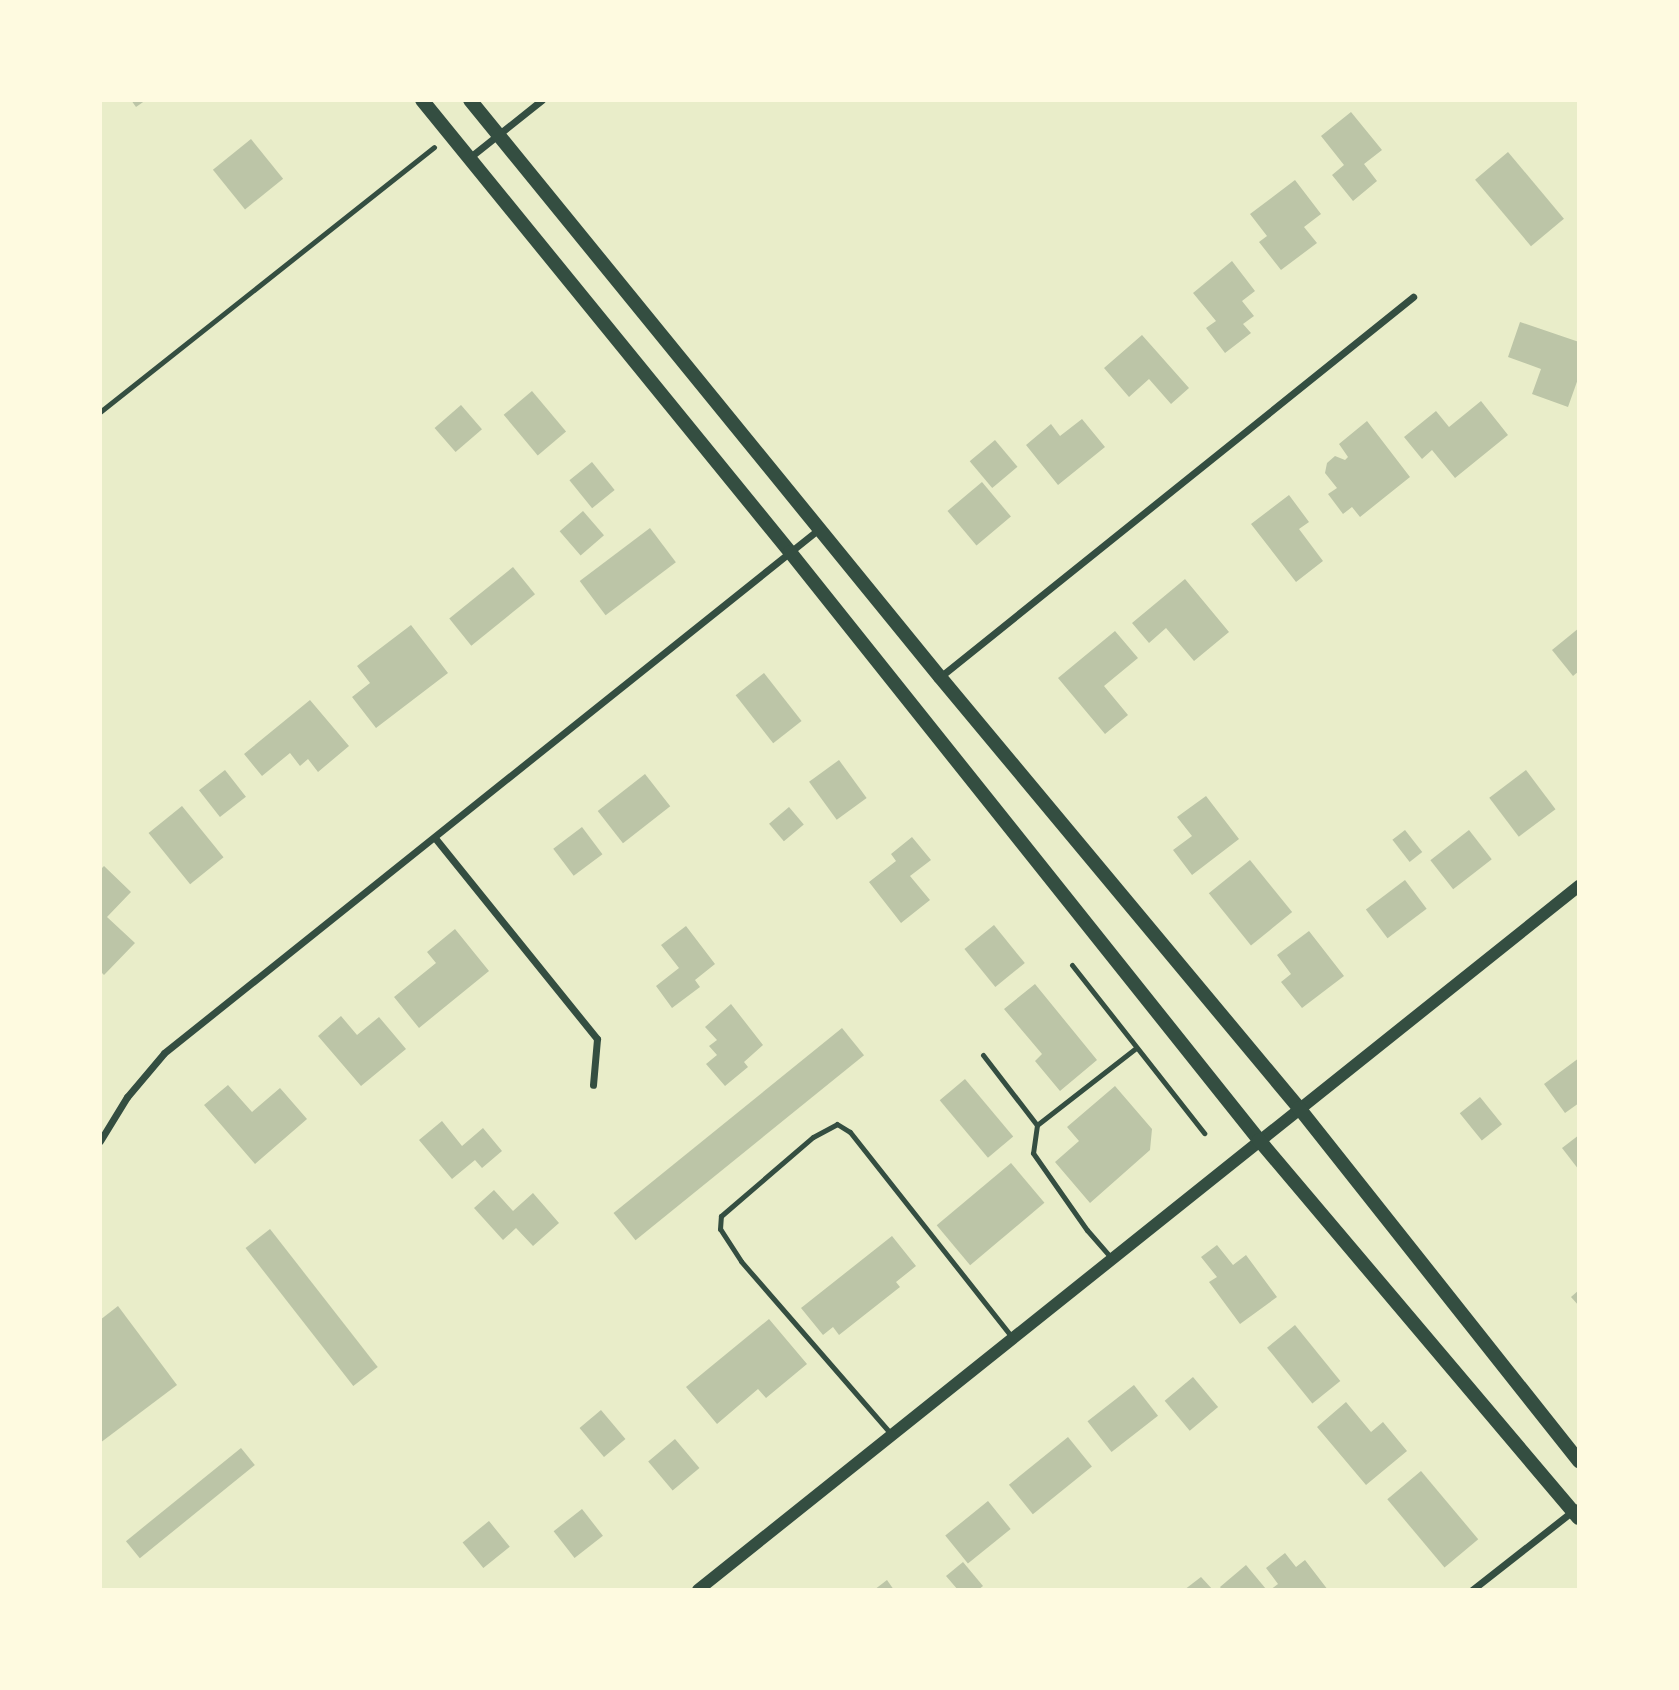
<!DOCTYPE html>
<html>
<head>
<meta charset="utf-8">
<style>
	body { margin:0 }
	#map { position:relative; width:1679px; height:1690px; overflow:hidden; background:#e9edc9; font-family:"DM Sans",sans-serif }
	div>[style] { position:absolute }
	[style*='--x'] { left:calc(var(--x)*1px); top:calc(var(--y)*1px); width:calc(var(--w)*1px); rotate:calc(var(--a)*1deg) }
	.building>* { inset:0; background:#bcc5a7; transform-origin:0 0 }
	.path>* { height:4.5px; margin:-2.25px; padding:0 2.25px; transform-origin:2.25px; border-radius:2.25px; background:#344e41 }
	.service>* { height:5px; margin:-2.5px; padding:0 2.5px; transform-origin:2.5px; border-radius:2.5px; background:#344e41 }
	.minor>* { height:7px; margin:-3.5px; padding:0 3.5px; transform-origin:3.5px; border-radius:3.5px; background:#344e41 }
	.tertiary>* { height:12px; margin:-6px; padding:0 6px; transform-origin:6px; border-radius:6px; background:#344e41 }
	.secondary>* { height:14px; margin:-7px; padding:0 7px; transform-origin:7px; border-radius:7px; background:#344e41 }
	span { translate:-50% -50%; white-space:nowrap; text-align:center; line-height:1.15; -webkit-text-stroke:5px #fefae0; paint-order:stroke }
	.frame { position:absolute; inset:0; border:102px solid #fefae0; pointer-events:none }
</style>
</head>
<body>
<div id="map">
	<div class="building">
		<i style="clip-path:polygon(131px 100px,146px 100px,136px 107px)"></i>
		<i style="clip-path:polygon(1351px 112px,1382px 150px,1364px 164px,1377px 181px,1353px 201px,1332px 175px,1344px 165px,1321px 136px)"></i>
		<i style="left:251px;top:139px;width:51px;height:49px;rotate:51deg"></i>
		<i style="left:1508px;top:152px;width:87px;height:43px;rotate:50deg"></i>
		<i style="clip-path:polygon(1295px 180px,1321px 214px,1304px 227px,1317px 243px,1281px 270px,1259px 242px,1267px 236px,1250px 214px)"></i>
		<i style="clip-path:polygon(1232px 261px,1255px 291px,1242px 301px,1254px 316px,1243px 324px,1251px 333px,1225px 353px,1206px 328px,1216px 321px,1193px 293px)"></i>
		<i style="clip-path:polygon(1520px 322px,1579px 342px,1579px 376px,1568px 407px,1532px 394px,1541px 369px,1508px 357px)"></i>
		<i style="clip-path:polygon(1142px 335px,1189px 388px,1171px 404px,1149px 379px,1129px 397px,1104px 368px)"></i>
		<i style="left:532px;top:391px;width:53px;height:37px;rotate:50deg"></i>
		<i style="clip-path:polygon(1481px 401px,1508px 435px,1455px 478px,1432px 450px,1422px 459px,1404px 437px,1436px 411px,1449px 427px)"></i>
		<i style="left:461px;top:405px;width:32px;height:35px;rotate:49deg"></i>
		<i style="clip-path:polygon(1082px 419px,1105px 447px,1058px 485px,1026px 445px,1051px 424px,1060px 436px)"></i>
		<i style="clip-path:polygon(1367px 421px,1410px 477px,1360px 517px,1352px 507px,1343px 514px,1328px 494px,1337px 488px,1325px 473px,1327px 463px,1335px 456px,1345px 460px,1348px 457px,1339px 444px)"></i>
		<i style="left:995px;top:440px;width:35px;height:33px;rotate:50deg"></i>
		<i style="left:592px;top:462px;width:36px;height:29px;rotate:51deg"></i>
		<i style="left:982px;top:482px;width:45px;height:45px;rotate:50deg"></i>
		<i style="clip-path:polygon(1289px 495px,1309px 522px,1299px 529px,1323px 561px,1296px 582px,1251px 524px)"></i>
		<i style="left:583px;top:511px;width:32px;height:31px;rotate:49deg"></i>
		<i style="left:650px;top:528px;width:43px;height:88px;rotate:53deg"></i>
		<i style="left:513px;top:567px;width:35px;height:82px;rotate:51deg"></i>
		<i style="clip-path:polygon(1185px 579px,1229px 632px,1194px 661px,1166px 628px,1149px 643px,1132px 623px)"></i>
		<i style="clip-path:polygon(411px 625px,448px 673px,376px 728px,352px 697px,370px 683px,357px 666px)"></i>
		<i style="clip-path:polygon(1579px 628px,1579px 671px,1573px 676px,1552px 650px)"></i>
		<i style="clip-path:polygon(1115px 631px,1138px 658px,1104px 686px,1128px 715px,1105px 734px,1058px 678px)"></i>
		<i style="left:764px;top:673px;width:61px;height:36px;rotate:52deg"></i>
		<i style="clip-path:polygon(310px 700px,349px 746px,318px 772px,308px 759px,300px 766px,290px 753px,262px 776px,244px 754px)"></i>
		<i style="left:839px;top:760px;width:47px;height:37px;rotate:54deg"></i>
		<i style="left:225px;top:770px;width:34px;height:33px;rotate:52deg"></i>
		<i style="left:1526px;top:770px;width:49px;height:46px;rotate:53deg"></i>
		<i style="left:645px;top:774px;width:41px;height:60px;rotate:52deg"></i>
		<i style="clip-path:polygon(1206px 796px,1239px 839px,1192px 875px,1173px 850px,1192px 836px,1177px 817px)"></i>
		<i style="left:182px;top:806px;width:66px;height:43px;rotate:51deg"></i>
		<i style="left:789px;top:807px;width:23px;height:26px;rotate:50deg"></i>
		<i style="left:582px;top:827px;width:34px;height:36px;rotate:53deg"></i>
		<i style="left:1405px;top:830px;width:28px;height:16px;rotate:52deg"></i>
		<i style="left:1469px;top:830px;width:37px;height:49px;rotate:52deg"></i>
		<i style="clip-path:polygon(912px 837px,931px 860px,910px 876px,930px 900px,901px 923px,869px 882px,896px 861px,891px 854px)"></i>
		<i style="left:1250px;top:860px;width:67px;height:53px;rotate:51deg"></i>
		<i style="clip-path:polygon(104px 866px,131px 892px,107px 917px,135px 943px,104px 975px,100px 971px,100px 870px)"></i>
		<i style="left:1405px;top:880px;width:36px;height:49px;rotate:53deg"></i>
		<i style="left:994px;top:925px;width:49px;height:38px;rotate:51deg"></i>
		<i style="clip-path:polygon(686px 926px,715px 964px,695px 980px,700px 987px,672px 1008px,656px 986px,679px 968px,661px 945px)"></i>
		<i style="clip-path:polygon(455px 929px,489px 971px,419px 1028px,394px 997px,436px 963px,427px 952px)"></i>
		<i style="clip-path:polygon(1309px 931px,1344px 976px,1302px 1008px,1281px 982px,1291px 974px,1277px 955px)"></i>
		<i style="clip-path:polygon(1035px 984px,1097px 1060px,1060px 1091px,1035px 1061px,1042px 1054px,1004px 1009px)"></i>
		<i style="clip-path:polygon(731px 1004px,763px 1045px,744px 1062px,748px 1067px,725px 1086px,706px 1064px,717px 1055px,709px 1046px,717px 1040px,705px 1027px)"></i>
		<i style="clip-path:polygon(341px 1016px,357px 1035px,379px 1017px,406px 1049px,361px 1086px,318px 1036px)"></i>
		<i style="left:842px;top:1028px;width:35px;height:294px;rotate:51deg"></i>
		<i style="clip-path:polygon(1579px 1058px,1579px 1103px,1565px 1113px,1544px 1084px)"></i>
		<i style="left:965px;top:1079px;width:75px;height:33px;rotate:50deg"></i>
		<i style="clip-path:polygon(228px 1085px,252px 1112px,280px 1088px,307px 1119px,255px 1164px,204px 1105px)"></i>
		<i style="clip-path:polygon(1115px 1086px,1152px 1129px,1150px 1150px,1090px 1203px,1055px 1162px,1079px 1141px,1067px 1127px)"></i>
		<i style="left:1480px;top:1097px;width:35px;height:26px;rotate:51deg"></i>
		<i style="clip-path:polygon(442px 1121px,462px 1146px,483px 1128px,502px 1151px,482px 1168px,475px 1160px,452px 1179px,419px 1140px)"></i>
		<i style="clip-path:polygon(1579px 1135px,1579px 1170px,1562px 1148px)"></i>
		<i style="left:1011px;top:1163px;width:52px;height:97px;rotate:50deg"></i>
		<i style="clip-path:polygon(494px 1190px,513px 1211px,533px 1193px,559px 1223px,533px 1246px,516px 1228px,503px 1240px,474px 1208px)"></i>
		<i style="left:270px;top:1229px;width:175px;height:31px;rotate:52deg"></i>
		<i style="clip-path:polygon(892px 1236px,916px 1266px,896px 1282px,900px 1287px,839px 1335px,833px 1327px,823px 1335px,801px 1308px)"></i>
		<i style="clip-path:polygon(1217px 1245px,1233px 1265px,1246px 1255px,1277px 1297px,1240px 1324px,1209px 1282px,1217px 1277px,1201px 1257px)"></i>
		<i style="clip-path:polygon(1579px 1290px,1579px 1306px,1571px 1297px)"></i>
		<i style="clip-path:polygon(118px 1306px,177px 1385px,100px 1443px,100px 1320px)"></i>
		<i style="clip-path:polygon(769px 1319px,807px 1364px,766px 1398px,758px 1389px,717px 1424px,686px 1387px)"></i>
		<i style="left:1295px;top:1325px;width:72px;height:36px;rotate:51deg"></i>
		<i style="left:1193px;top:1377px;width:39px;height:37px;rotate:50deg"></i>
		<i style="left:1134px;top:1385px;width:39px;height:59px;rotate:52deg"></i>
		<i style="clip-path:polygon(1346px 1402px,1371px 1432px,1383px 1422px,1407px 1451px,1366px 1485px,1317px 1427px)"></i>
		<i style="left:601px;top:1410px;width:38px;height:28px;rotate:50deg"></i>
		<i style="left:1068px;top:1437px;width:38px;height:76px;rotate:51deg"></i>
		<i style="left:675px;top:1439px;width:38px;height:35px;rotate:50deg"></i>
		<i style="left:241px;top:1448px;width:22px;height:148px;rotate:51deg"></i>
		<i style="left:1421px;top:1471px;width:89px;height:44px;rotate:50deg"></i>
		<i style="left:988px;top:1501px;width:36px;height:55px;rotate:51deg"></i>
		<i style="left:582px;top:1509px;width:34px;height:36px;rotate:52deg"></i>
		<i style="left:489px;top:1521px;width:33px;height:34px;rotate:51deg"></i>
		<i style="clip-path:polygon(1285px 1553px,1296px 1567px,1305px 1560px,1328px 1590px,1270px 1590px,1278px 1584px,1266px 1568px)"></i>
		<i style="clip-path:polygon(963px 1562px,983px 1586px,978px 1590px,958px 1590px,946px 1576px)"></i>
		<i style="clip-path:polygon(1246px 1565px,1266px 1589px,1222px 1590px,1220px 1587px)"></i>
		<i style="clip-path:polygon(1201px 1577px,1213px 1590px,1184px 1590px)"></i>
		<i style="clip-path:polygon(887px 1580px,894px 1590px,874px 1590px)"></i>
	</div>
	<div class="path">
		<i style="--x:100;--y:412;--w:426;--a:-38.4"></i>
	</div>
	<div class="service">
		<i style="--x:1072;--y:965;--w:214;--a:51.8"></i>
		<i style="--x:983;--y:1055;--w:88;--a:52.4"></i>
		<i style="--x:1037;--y:1125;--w:28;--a:98"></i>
		<i style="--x:1033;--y:1153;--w:94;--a:55"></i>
		<i style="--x:1087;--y:1230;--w:38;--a:49"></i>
		<i style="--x:1037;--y:1125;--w:125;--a:-37.9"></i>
		<i style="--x:892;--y:1435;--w:230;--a:-131"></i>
		<i style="--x:741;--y:1261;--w:38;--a:-123"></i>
		<i style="--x:720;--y:1229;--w:13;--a:-86"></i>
		<i style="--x:721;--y:1216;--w:121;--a:-40.7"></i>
		<i style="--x:813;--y:1137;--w:27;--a:-28"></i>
		<i style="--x:837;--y:1124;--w:15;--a:32"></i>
		<i style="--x:850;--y:1132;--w:261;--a:51.7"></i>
	</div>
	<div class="minor">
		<i style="--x:469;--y:158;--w:93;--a:-38.5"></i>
		<i style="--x:940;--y:677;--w:607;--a:-38.78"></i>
		<i style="--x:435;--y:838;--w:258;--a:51.1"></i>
		<i style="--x:597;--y:1039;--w:46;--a:95"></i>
		<i style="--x:100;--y:1141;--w:52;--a:-58.5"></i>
		<i style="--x:127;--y:1097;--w:57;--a:-49.9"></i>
		<i style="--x:164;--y:1053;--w:839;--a:-38.66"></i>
		<i style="--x:1472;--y:1590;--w:136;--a:-38.1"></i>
	</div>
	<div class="tertiary">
		<i style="--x:698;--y:1590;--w:1128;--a:-38.63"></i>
	</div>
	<div class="secondary">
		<i style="--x:422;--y:100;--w:583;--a:50.85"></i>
		<i style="--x:790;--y:552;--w:752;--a:51.42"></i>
		<i style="--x:1259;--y:1140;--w:495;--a:49.8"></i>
		<i style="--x:470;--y:100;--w:744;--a:50.84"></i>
		<i style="--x:940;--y:677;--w:561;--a:50.21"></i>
		<i style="--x:1299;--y:1108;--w:451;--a:51.6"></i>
	</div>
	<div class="frame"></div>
</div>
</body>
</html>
